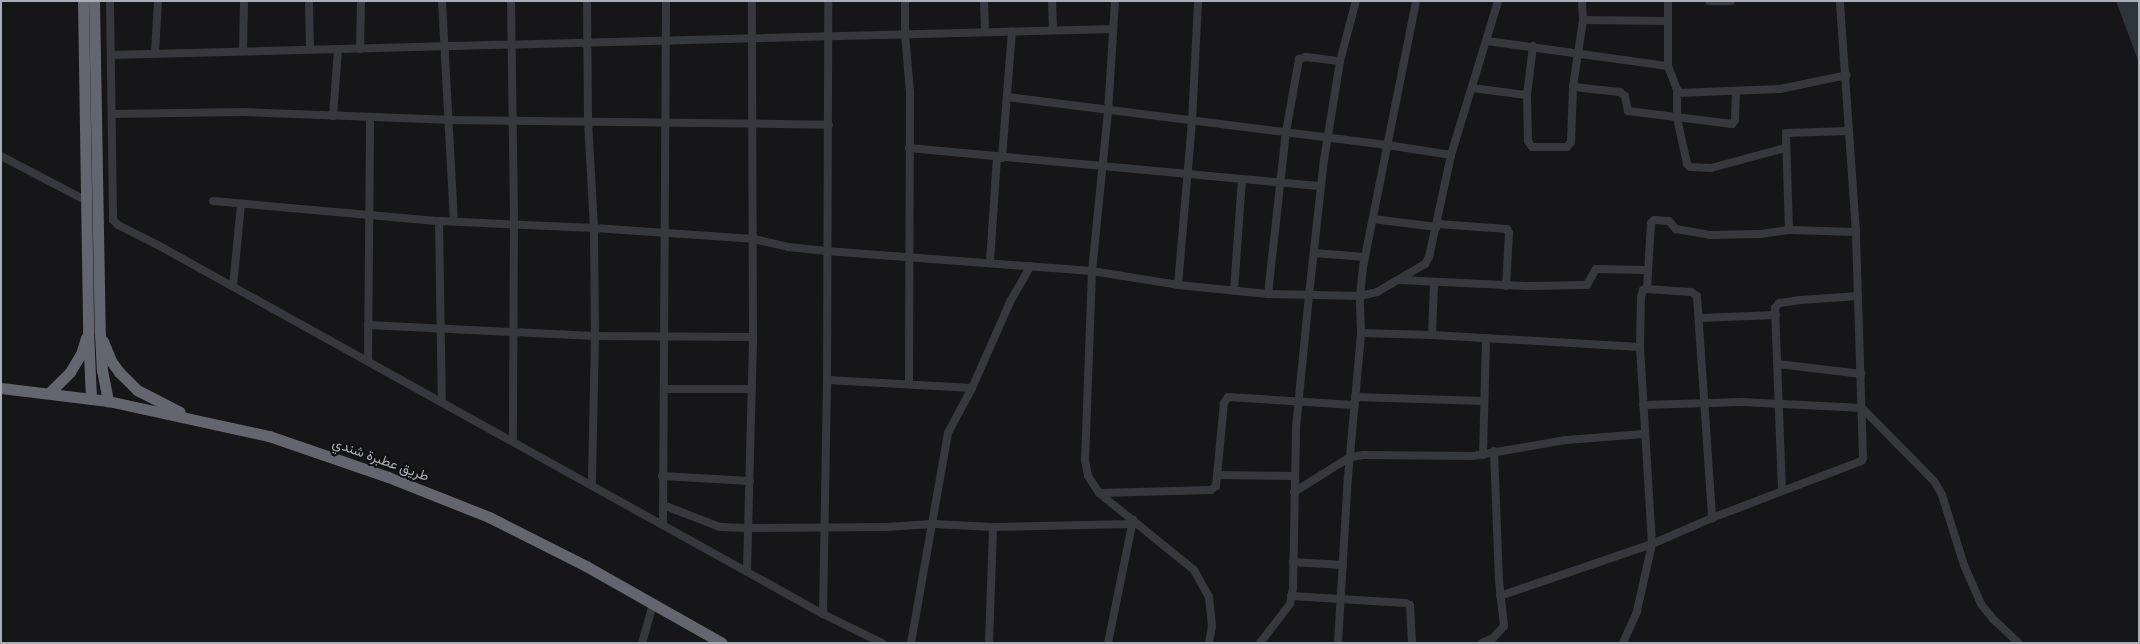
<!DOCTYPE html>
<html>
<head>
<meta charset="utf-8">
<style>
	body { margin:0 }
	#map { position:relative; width:2140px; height:644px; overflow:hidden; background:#161618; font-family:Cabin,Vazirmatn,sans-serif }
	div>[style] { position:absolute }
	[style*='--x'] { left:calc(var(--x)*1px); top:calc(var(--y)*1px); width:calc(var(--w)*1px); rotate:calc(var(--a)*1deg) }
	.water>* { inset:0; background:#2c353c }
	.minor>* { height:8px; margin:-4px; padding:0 4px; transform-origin:4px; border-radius:4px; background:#37383d }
	.highway>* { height:11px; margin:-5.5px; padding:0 5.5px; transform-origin:5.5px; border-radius:5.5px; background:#63666e }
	span { translate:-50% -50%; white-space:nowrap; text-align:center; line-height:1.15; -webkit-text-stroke:4px #111113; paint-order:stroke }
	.street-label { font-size:14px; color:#a8adb8 }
	.frame { position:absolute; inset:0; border:2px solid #a8adb8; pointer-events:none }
</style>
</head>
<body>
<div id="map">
	<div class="water">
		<i style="clip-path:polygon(2116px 1px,2139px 1px,2139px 63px)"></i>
	</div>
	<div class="minor">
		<i style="--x:110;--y:1;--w:210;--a:89.2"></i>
		<i style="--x:113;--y:211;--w:9;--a:90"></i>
		<i style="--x:113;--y:220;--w:7;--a:45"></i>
		<i style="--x:118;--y:225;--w:42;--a:26.6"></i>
		<i style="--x:156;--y:244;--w:763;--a:29.02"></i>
		<i style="--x:823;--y:614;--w:66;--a:26.2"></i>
		<i style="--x:309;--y:1;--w:48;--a:88.8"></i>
		<i style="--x:442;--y:1;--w:220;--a:86.9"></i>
		<i style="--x:511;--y:1;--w:222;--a:89.2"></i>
		<i style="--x:514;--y:223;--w:218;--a:90.3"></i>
		<i style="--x:587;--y:1;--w:120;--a:89.5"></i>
		<i style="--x:588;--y:121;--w:107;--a:86.8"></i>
		<i style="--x:594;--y:228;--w:108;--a:89.5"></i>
		<i style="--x:595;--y:336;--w:149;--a:91.2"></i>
		<i style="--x:905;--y:1;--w:33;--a:90"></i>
		<i style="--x:905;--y:34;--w:58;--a:85.1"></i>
		<i style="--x:910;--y:92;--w:291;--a:90.2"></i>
		<i style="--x:984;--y:1;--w:31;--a:88"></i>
		<i style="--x:1052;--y:1;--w:29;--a:88"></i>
		<i style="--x:1115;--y:1;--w:110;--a:93.6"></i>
		<i style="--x:1108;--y:111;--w:161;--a:95.7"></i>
		<i style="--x:1092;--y:271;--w:189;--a:92.1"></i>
		<i style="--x:1085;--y:460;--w:16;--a:79"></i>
		<i style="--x:1088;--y:476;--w:20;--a:57"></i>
		<i style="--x:1099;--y:493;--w:122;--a:39"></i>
		<i style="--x:1194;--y:570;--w:31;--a:61"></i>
		<i style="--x:1209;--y:597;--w:29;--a:84"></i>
		<i style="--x:1212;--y:626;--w:17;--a:100"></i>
		<i style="--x:1668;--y:1;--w:65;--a:90"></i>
		<i style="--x:1668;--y:66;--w:26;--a:69"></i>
		<i style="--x:1677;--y:90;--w:28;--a:90"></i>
		<i style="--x:1677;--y:118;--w:47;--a:77.7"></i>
		<i style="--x:1687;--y:164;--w:4;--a:45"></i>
		<i style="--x:1690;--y:167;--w:21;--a:3"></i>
		<i style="--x:1711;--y:168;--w:77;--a:-15.1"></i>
		<i style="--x:1709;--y:1;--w:22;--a:0"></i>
		<i style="--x:1583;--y:20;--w:84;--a:0.7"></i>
		<i style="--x:1487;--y:41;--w:183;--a:7.9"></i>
		<i style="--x:1533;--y:46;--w:49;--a:97"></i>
		<i style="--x:1527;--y:95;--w:46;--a:88.8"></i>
		<i style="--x:1528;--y:141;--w:7;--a:56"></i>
		<i style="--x:1532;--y:147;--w:35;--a:0"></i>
		<i style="--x:1567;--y:147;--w:6;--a:-51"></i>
		<i style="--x:1571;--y:142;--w:55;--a:-87.9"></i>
		<i style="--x:1573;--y:87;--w:68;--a:-81.5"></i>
		<i style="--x:1583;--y:20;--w:19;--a:-93"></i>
		<i style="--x:360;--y:49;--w:48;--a:-88.8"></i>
		<i style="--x:243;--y:50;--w:49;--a:-88.8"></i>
		<i style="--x:155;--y:53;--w:52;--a:-86.7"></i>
		<i style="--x:111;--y:55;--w:1002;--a:-1.49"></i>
		<i style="--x:1573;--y:87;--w:47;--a:6.1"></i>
		<i style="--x:1620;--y:92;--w:6;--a:39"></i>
		<i style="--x:1625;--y:96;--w:15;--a:79"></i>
		<i style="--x:1628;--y:111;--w:105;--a:7.1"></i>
		<i style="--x:1732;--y:124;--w:5;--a:-53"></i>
		<i style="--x:1735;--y:120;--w:28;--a:-88"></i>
		<i style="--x:1472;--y:88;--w:55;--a:7.3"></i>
		<i style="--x:1677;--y:93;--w:103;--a:-2.2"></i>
		<i style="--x:1780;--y:89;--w:68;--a:-11.8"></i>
		<i style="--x:1007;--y:97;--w:383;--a:7.2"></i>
		<i style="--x:1387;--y:145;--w:65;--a:8.9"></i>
		<i style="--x:112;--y:114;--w:131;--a:-0.9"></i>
		<i style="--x:243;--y:112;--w:204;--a:2.2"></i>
		<i style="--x:447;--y:120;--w:382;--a:0.7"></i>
		<i style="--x:333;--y:116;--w:66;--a:-85.7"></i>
		<i style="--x:909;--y:148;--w:414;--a:5.3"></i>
		<i style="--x:1;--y:156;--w:97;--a:27.6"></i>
		<i style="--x:1002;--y:158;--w:127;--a:-85.5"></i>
		<i style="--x:213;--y:201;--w:227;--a:5.1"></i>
		<i style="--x:439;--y:221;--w:155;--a:2.6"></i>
		<i style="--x:594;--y:228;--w:160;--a:3.9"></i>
		<i style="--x:754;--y:239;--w:35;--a:13"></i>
		<i style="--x:788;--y:247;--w:38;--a:6"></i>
		<i style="--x:826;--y:251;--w:267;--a:4.3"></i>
		<i style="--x:1092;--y:271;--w:87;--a:9.2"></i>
		<i style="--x:1178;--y:285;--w:90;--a:5.7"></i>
		<i style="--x:1268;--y:294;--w:92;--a:1.2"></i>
		<i style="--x:1360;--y:296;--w:17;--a:-13"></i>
		<i style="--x:1377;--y:292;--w:56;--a:-30.3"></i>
		<i style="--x:1425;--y:264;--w:8;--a:-60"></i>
		<i style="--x:1429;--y:257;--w:104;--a:-77.8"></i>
		<i style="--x:1451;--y:155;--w:161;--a:-73"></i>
		<i style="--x:1373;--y:219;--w:64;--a:7.1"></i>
		<i style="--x:439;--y:221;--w:181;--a:89.1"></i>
		<i style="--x:1438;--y:224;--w:69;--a:4.1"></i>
		<i style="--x:1507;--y:229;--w:4;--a:63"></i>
		<i style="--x:1509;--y:233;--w:53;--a:93.2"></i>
		<i style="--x:1789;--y:230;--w:97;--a:-91.8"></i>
		<i style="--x:1786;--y:133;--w:62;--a:-1.8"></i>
		<i style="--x:1314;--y:253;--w:51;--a:4.5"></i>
		<i style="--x:990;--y:262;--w:105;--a:-86.2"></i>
		<i style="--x:1399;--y:280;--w:129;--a:2.7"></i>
		<i style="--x:1528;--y:286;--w:59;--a:-1"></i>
		<i style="--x:1587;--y:285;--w:18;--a:-61"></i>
		<i style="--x:1596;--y:269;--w:51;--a:1.1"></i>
		<i style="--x:1178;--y:285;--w:165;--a:-85.1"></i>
		<i style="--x:1192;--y:121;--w:120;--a:-87.1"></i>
		<i style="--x:233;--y:286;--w:82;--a:-84.4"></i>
		<i style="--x:1647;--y:289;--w:66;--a:-86.5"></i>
		<i style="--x:1651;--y:223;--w:4;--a:-45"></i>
		<i style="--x:1654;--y:220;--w:15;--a:4"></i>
		<i style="--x:1669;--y:221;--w:11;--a:49"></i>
		<i style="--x:1676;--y:229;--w:34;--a:10"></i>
		<i style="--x:1709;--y:235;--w:51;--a:-1.1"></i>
		<i style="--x:1760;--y:234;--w:29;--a:-8"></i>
		<i style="--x:1789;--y:230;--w:67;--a:1.7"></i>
		<i style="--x:1234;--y:291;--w:111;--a:-85.9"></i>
		<i style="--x:1268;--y:294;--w:163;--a:-83.7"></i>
		<i style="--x:1286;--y:132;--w:74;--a:-79.9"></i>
		<i style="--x:1299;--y:59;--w:7;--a:-16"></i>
		<i style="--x:1306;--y:57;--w:34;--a:7"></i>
		<i style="--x:1699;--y:318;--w:77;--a:-2.2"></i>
		<i style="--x:368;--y:325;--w:227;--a:2.8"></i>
		<i style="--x:595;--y:336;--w:158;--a:0.4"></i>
		<i style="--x:1361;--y:333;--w:71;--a:1.6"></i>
		<i style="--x:1432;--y:335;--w:208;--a:3.3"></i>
		<i style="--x:1432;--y:335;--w:53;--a:-87.8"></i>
		<i style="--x:368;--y:361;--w:244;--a:-89.5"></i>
		<i style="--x:1778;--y:364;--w:84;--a:6.9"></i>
		<i style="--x:827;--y:380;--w:145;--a:3.2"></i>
		<i style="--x:972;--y:388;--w:51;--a:118.1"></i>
		<i style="--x:948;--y:433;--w:213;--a:100"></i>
		<i style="--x:972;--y:388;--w:96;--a:-66.1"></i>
		<i style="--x:1011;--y:300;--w:39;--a:-60"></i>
		<i style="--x:664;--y:389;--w:87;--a:0"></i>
		<i style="--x:1355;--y:397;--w:129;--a:1.8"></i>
		<i style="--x:1643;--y:405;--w:99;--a:-1.7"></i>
		<i style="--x:1742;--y:402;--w:120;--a:2.9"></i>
		<i style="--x:1862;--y:408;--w:103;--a:45.4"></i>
		<i style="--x:1934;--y:481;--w:16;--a:60"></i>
		<i style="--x:1942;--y:495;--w:73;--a:72.6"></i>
		<i style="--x:1964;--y:565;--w:43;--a:66.4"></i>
		<i style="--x:1981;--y:604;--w:19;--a:51"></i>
		<i style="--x:1993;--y:619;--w:35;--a:43"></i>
		<i style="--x:1483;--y:455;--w:117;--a:-88.5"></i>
		<i style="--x:1217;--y:475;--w:77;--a:0.7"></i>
		<i style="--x:662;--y:476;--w:88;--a:3.3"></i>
		<i style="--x:1782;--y:490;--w:182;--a:-92.2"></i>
		<i style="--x:1775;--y:308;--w:6;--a:-51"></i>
		<i style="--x:1779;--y:303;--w:22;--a:-8"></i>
		<i style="--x:1801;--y:300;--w:57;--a:-4"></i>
		<i style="--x:1294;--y:492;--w:66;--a:-32"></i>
		<i style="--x:1350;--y:457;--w:14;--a:-8"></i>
		<i style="--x:1364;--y:455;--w:109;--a:0.5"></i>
		<i style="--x:1473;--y:456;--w:94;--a:-9.8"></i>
		<i style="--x:1566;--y:440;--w:78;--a:-4.4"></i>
		<i style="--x:1099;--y:493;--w:112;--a:-1.5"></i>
		<i style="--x:1211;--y:490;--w:6;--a:-39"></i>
		<i style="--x:1216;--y:486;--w:83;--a:-84.5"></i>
		<i style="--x:1224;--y:403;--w:7;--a:-56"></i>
		<i style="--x:1228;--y:397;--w:127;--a:3.6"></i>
		<i style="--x:663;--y:505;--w:61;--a:21.1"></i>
		<i style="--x:720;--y:527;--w:28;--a:2"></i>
		<i style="--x:748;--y:528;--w:138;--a:-0.4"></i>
		<i style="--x:886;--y:527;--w:47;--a:-3.7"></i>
		<i style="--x:933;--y:524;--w:60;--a:2.9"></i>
		<i style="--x:993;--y:527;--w:139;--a:-1.2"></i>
		<i style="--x:663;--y:524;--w:523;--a:-89.67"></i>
		<i style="--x:1293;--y:562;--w:50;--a:3.4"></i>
		<i style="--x:747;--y:570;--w:233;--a:-88.5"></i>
		<i style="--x:753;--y:337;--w:336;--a:-90.2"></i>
		<i style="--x:1291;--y:596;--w:115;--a:3.5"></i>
		<i style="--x:1406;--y:603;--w:4;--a:27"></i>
		<i style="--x:1410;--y:605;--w:38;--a:87"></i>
		<i style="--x:1500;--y:596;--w:161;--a:-18.9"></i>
		<i style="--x:1652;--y:544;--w:65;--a:-23.4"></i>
		<i style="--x:1712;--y:518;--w:160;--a:-20.9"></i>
		<i style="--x:1861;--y:461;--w:4;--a:-56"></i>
		<i style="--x:1863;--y:458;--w:226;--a:-91.8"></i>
		<i style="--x:1856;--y:232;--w:232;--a:-94"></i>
		<i style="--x:823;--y:614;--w:234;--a:-89"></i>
		<i style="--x:827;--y:380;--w:379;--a:-89.8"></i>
		<i style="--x:642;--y:643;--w:41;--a:-74.2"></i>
		<i style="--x:989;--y:643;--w:116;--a:-88"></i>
		<i style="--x:1108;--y:643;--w:126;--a:-78.5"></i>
		<i style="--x:1260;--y:643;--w:49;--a:-52.4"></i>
		<i style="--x:1290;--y:604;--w:16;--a:-79"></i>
		<i style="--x:1293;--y:588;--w:160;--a:-88.9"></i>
		<i style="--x:1296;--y:428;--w:134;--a:-84.4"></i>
		<i style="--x:1309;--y:295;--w:136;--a:-83.7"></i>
		<i style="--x:1324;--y:160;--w:100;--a:-80.8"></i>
		<i style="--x:1340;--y:61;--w:62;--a:-75.1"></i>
		<i style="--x:1338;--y:643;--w:166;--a:-86.6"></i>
		<i style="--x:1348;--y:477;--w:145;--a:-84.8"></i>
		<i style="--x:1361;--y:333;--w:37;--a:-92"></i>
		<i style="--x:1360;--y:296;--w:29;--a:-84"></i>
		<i style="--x:1363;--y:267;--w:271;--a:-78.7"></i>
		<i style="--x:1482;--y:643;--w:12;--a:-24"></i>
		<i style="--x:1493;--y:638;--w:16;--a:-47"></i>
		<i style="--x:1504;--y:626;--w:45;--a:-96.3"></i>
		<i style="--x:1499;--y:581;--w:130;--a:-92.2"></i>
		<i style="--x:1623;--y:643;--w:35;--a:-66"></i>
		<i style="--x:1637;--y:611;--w:69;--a:-77.4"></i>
		<i style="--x:1652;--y:544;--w:197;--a:-93.5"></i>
		<i style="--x:1640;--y:347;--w:50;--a:-88.9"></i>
		<i style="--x:1641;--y:297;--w:7;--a:-74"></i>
		<i style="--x:1643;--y:290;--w:4;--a:-14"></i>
		<i style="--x:1647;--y:289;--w:44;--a:3.9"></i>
		<i style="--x:1691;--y:292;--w:7;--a:34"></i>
		<i style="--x:1697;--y:296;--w:223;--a:86.1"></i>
	</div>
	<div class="highway">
		<i style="--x:83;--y:1;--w:331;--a:89.1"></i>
		<i style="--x:88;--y:332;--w:67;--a:87.4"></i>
		<i style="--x:94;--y:1;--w:333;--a:89"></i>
		<i style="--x:100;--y:334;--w:36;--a:87"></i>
		<i style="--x:102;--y:370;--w:32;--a:79"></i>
		<i style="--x:103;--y:341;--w:22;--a:68"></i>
		<i style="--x:111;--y:361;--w:14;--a:54"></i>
		<i style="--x:119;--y:372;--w:25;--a:45"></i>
		<i style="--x:137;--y:390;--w:48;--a:27.1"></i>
		<i style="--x:1;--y:388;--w:108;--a:6.9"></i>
		<i style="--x:108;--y:401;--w:165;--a:12.3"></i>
		<i style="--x:269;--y:436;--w:126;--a:19"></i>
		<i style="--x:388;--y:477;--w:109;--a:21.6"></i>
		<i style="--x:489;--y:517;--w:109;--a:26.8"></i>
		<i style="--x:586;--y:566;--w:156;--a:29.5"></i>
		<i style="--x:49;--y:393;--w:30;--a:-45"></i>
		<i style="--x:70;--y:372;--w:21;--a:-59"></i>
		<i style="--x:81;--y:354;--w:17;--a:-73"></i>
	</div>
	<div class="street-label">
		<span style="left:381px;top:459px;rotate:20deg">طريق عطبرة شندي</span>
	</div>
	<div class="frame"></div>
</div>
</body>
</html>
